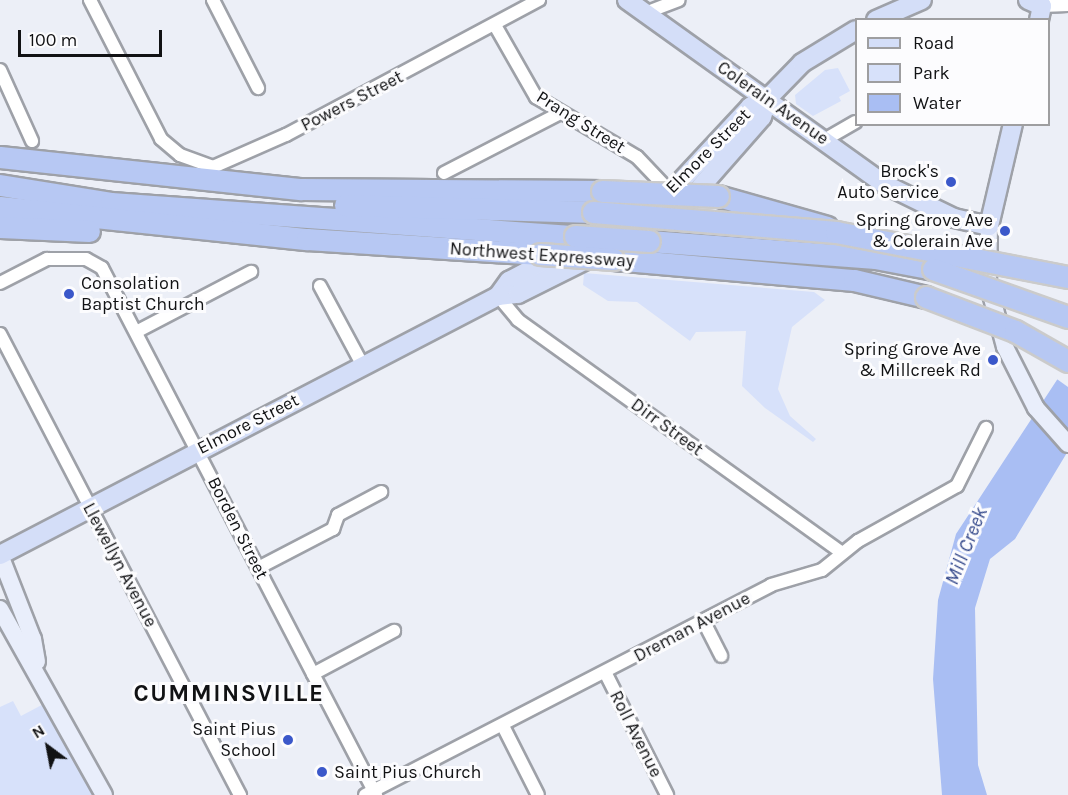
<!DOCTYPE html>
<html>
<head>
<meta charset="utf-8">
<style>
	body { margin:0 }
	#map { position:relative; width:1068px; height:795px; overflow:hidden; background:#eceff7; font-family:Karla,sans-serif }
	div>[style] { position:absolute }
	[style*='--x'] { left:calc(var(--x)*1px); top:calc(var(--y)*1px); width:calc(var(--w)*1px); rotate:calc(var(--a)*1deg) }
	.green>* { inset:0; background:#d7e1fa }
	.water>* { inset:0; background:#a9bef3 }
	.pier>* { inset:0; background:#eceff7 }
	.roads { filter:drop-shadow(2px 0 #9ea1a8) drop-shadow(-2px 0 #9ea1a8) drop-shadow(0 2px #9ea1a8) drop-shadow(0 -2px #9ea1a8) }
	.minor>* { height:12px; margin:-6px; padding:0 6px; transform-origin:6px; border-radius:6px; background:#fff }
	.secondary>* { height:16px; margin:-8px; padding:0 8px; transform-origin:8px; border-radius:8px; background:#e9eefb }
	.primary>* { height:18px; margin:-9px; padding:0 9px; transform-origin:9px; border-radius:9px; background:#d4def8 }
	.motorway>* { height:21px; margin:-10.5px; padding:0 10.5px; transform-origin:10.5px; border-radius:10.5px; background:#b7c8f3 }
	.bridges { filter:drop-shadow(2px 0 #cbcbcb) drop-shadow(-2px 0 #cbcbcb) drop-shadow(0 2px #cbcbcb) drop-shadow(0 -2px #cbcbcb) }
	.motorway-bridge>* { height:21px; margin:-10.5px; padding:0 10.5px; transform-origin:10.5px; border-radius:10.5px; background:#b7c8f3 }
	.dots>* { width:16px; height:16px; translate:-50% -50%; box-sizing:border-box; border:3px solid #fcfcfe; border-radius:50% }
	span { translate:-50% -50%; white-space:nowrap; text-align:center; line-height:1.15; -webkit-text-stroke:6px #fcfcfe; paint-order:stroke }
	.street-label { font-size:18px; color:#111214 }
	.poi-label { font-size:18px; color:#111214 }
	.right { translate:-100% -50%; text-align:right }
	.left { translate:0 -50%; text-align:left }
	.water-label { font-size:20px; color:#384c8d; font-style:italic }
	.district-label { font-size:24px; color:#111214; font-weight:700; letter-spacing:1.5px }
	.legend { position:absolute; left:855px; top:18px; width:195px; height:108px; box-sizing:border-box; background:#fcfcfe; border:2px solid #9e9ea0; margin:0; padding:8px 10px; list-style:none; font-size:18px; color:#111214 }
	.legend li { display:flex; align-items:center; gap:12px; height:30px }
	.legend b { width:30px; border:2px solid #9e9ea0 }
	.north { position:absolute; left:18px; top:717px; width:60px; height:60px; -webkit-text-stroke:4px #fcfcfe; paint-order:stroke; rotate:328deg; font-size:16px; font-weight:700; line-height:24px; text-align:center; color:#111214 }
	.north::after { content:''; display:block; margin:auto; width:21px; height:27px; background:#111214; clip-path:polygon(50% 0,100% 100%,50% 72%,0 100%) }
	.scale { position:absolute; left:18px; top:30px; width:144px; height:27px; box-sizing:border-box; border:3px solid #111214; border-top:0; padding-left:8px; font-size:18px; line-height:21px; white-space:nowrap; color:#111214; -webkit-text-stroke:4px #fcfcfe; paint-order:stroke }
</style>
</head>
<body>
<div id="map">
	<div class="green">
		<i style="clip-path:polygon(838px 68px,850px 91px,839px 97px,841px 101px,813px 116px,796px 104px,795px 95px,825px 70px)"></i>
		<i style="clip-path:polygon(584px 273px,814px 292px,825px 300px,792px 327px,778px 389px,790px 416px,816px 439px,813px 442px,765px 408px,742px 386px,746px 331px,696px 332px,690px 341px,637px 302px,608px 301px,583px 285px)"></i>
		<i style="clip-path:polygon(53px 699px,104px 795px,0 795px,0 707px,13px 701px,21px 716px)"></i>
	</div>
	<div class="water">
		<i style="clip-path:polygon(1068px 363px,1068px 451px,1015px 539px,990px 559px,975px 608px,978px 765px,987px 795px,942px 795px,933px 679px,938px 600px,956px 534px)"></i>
	</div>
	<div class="pier">
		<i style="clip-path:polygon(1068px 360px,1068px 387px,1054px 377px)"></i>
	</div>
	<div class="roads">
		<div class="minor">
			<i style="--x:90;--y:0;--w:156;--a:62.9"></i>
			<i style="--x:161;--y:139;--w:25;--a:40"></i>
			<i style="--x:180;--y:155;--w:35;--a:20"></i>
			<i style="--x:213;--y:167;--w:80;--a:-23.7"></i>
			<i style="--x:286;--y:135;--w:287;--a:-28.1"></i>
			<i style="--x:213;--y:0;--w:99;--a:62.9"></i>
			<i style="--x:1042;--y:6;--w:26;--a:-2"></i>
			<i style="--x:645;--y:13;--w:36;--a:-21"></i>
			<i style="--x:496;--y:27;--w:81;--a:60.3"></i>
			<i style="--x:536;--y:97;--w:117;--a:30.7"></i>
			<i style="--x:637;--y:157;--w:52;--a:46.5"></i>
			<i style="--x:0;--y:70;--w:78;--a:65.7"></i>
			<i style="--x:826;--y:139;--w:34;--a:-30"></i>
			<i style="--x:444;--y:173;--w:131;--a:-27.3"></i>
			<i style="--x:0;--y:283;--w:53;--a:-27.1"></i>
			<i style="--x:47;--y:259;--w:39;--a:0"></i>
			<i style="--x:86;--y:259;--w:18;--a:29"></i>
			<i style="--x:102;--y:268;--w:594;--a:62.53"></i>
			<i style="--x:320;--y:286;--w:89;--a:61.7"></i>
			<i style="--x:498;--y:296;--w:31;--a:50"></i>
			<i style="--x:518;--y:320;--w:398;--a:35.7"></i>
			<i style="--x:136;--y:332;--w:130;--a:-27.6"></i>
			<i style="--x:0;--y:334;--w:520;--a:62.5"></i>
			<i style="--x:258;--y:568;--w:85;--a:-27.5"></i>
			<i style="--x:333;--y:529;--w:15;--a:-70"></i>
			<i style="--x:338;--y:515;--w:49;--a:-28.1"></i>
			<i style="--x:704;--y:622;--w:38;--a:63"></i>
			<i style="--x:605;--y:672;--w:138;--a:63.2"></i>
			<i style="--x:313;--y:674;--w:92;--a:-28"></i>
			<i style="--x:503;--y:726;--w:77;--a:63.1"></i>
			<i style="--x:365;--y:795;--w:457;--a:-27.3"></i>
			<i style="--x:771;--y:585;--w:53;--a:-16.4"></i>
			<i style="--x:822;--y:570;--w:46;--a:-38.9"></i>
			<i style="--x:858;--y:541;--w:113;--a:-29.1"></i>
			<i style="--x:957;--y:486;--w:65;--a:-63.4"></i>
		</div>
		<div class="secondary">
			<i style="--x:989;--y:226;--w:57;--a:91"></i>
			<i style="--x:988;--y:283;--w:66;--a:75.1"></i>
			<i style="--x:1005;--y:347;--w:68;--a:63.1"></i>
			<i style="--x:1036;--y:408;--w:48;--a:48.4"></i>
			<i style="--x:0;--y:555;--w:90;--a:68.6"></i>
			<i style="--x:33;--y:639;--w:23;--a:80"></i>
			<i style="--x:0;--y:609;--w:213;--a:60.8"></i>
		</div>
		<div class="primary">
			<i style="--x:627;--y:0;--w:316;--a:35.6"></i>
			<i style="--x:884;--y:184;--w:78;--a:25.9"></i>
			<i style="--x:954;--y:218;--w:36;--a:13"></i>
			<i style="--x:989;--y:226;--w:105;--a:-76.8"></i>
			<i style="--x:1028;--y:0;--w:15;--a:23"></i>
			<i style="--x:1042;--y:6;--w:14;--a:102"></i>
			<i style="--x:876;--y:20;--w:50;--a:-23.5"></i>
			<i style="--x:590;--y:239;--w:95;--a:-30.3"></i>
			<i style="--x:672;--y:191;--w:115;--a:-47.1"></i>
			<i style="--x:750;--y:107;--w:19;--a:-25"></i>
			<i style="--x:767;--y:99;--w:50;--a:-45.8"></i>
			<i style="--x:802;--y:63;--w:63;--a:-31.4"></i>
			<i style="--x:621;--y:241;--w:91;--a:-33.3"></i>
			<i style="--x:697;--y:191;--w:98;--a:-48.7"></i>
			<i style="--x:762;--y:117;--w:19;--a:-74"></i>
			<i style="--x:498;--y:296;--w:19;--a:-54"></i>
			<i style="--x:509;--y:281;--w:58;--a:-27.9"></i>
			<i style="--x:0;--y:555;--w:561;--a:-27.48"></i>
			<i style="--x:498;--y:296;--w:20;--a:-6"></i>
			<i style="--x:518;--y:294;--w:85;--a:-26.6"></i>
		</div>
		<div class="motorway">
			<i style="--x:0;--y:157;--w:303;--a:6.1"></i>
			<i style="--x:301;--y:189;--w:301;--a:0.4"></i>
			<i style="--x:0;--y:185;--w:112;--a:9.2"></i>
			<i style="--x:111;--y:203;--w:465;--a:4.1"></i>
			<i style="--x:718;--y:196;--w:113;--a:15.9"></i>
			<i style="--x:345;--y:205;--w:248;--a:1.6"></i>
			<i style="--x:0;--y:207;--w:309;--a:6"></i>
			<i style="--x:307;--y:239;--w:233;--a:3.7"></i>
			<i style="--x:0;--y:227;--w:89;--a:2.6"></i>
			<i style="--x:649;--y:241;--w:227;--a:4.3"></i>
			<i style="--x:875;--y:258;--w:59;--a:10.7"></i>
			<i style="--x:613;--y:259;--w:242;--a:5"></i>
			<i style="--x:854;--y:280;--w:74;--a:13.3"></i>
		</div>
	</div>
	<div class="bridges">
		<div class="motorway-bridge">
			<i style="--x:602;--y:191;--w:116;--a:2.5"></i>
			<i style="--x:593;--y:212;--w:244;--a:4.7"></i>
			<i style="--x:836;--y:232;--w:236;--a:11"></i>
			<i style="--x:575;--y:236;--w:74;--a:3.9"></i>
			<i style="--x:540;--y:254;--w:73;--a:3.9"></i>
			<i style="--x:933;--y:269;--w:143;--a:19.6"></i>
			<i style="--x:926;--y:297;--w:95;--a:20.9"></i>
			<i style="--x:1015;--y:331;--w:61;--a:29.5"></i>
		</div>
	</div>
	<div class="dots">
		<i style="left:951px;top:182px;background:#3b58ca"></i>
		<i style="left:1005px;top:231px;background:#3b58ca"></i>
		<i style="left:69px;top:294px;background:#3b58ca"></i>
		<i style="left:993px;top:360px;background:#3b58ca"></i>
		<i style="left:288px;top:740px;background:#3b58ca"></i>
		<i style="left:322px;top:772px;background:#3b58ca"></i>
	</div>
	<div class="street-label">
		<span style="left:352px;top:101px;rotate:-27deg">Powers Street</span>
		<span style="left:773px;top:103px;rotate:35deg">Colerain Avenue</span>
		<span style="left:581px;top:122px;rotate:32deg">Prang Street</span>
		<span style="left:708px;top:151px;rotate:-45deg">Elmore Street</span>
		<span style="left:542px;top:255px;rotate:4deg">Northwest Expressway</span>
		<span style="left:248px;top:424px;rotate:-27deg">Elmore Street</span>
		<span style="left:667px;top:427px;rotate:36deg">Dirr Street</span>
		<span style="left:238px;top:528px;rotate:63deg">Borden Street</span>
		<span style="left:120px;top:565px;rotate:62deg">Llewellyn Avenue</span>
		<span style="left:692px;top:627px;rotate:-28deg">Dreman Avenue</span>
		<span style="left:636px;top:734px;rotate:63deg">Roll Avenue</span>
	</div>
	<div class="poi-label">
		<span class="right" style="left:939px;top:182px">Brock's<br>Auto Service</span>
		<span class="right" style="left:993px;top:231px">Spring Grove Ave<br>&amp; Colerain Ave</span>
		<span class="left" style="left:81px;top:294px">Consolation<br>Baptist Church</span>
		<span class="right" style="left:981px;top:360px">Spring Grove Ave<br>&amp; Millcreek Rd</span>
		<span class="right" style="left:276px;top:740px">Saint Pius<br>School</span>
		<span class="left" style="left:334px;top:772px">Saint Pius Church</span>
	</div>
	<div class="water-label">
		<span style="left:966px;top:546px;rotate:-68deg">Mill Creek</span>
	</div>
	<div class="district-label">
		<span style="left:229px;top:694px">CUMMINSVILLE</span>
	</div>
	<ul class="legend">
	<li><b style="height:8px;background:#d4def8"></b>Road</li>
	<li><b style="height:16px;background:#d7e1fa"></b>Park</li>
	<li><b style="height:16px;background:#a9bef3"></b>Water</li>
	</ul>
	<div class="north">N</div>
	<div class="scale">100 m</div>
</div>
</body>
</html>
